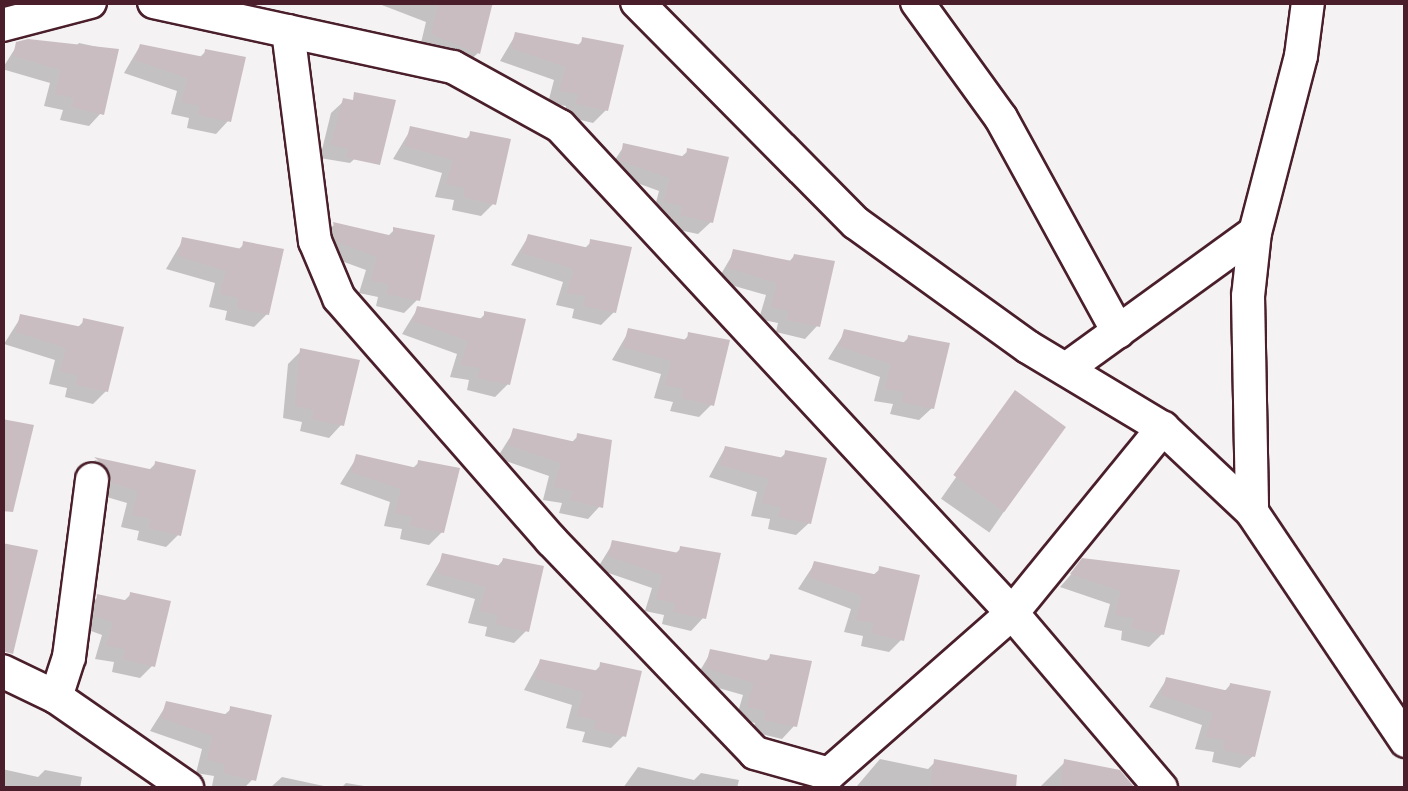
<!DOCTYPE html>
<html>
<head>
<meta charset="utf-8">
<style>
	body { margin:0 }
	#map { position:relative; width:1408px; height:791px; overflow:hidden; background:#f4f2f2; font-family:"Indie Flower",sans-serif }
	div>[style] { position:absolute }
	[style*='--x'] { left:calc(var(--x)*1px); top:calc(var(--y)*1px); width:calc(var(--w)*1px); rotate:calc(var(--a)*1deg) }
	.shadow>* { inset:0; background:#0003; transform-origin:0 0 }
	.building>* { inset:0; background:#cabdc1; transform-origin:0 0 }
	.roads { filter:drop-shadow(2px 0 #4a1f2b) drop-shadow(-2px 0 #4a1f2b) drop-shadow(0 2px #4a1f2b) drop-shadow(0 -2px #4a1f2b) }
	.street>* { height:32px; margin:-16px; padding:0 16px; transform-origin:16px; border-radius:16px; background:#fff }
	span { translate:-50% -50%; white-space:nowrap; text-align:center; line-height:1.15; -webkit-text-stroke:9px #fff; paint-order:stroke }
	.frame { position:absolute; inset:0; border:5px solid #4a1f2b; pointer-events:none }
</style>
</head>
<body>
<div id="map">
	<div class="shadow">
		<i style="clip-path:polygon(374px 2px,490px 2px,478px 53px,465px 65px,420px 47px,426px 22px)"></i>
		<i style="clip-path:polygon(516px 34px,576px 47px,583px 40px,606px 110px,593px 123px,564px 116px,566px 106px,548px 103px,554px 80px,500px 61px)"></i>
		<i style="clip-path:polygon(79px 43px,116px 51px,101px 113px,89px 126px,60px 120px,63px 110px,44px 106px,50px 83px,2px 69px,18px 44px,72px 50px)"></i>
		<i style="clip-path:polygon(140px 46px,199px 58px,206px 51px,228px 121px,216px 134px,187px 128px,189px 118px,171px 114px,177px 91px,124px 73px)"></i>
		<i style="clip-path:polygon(344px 101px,363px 151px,350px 163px,320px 158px,331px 113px)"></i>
		<i style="clip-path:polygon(411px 129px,464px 141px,471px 134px,494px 203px,481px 216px,452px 210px,454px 200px,435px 197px,442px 173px,393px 159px)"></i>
		<i style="clip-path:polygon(624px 146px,680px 158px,688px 151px,711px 222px,698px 234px,669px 228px,672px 218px,653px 214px,659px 191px,607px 172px)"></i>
		<i style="clip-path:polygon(334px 225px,387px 237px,394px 230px,417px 300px,404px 313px,376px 306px,378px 297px,359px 293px,366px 270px,325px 255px,321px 237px)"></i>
		<i style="clip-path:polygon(528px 237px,584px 249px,591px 242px,614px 312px,601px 325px,572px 318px,574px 309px,556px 305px,563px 282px,511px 265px)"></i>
		<i style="clip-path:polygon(183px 240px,237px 251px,244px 244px,267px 314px,254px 327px,225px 320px,227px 311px,209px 307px,215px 283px,166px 269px)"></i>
		<i style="clip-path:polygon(734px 252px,788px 263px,794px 256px,817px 326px,805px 339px,776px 332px,778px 323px,759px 319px,766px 295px,717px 281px)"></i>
		<i style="clip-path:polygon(418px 308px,478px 321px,485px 314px,508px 384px,495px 397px,467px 390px,469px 380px,450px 377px,457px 354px,402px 334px)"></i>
		<i style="clip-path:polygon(21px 317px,77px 328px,84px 321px,106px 391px,93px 404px,65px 397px,67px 388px,49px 384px,55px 360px,4px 344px)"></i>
		<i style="clip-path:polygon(629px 331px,682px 342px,689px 335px,711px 405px,699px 417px,670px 411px,673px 402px,654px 398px,661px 374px,612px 360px)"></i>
		<i style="clip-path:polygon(845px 332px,902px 344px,909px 337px,932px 408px,919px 420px,890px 414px,893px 404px,874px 401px,880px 377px,828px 359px)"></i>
		<i style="clip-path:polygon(301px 351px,341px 425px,329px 438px,300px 431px,302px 422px,283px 418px,288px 364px)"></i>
		<i style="left:1015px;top:393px;width:59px;height:129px;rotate:35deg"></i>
		<i style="clip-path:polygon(514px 431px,571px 443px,578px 436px,600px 506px,588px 519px,559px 513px,562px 503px,543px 500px,549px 476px,497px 458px)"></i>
		<i style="clip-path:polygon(725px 448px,779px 459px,786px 453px,809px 523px,796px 535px,768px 529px,770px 519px,751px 516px,757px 492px,709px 477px)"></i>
		<i style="clip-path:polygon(357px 457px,412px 469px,419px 462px,442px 532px,429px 545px,400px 539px,402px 529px,384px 526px,390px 502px,340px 484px)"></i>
		<i style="clip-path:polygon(95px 460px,148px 471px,155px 464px,179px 534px,166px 547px,137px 540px,139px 531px,121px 527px,127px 503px,100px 495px,83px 473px)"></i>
		<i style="clip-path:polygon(613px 543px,674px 555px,681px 548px,703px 618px,691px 631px,662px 624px,664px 615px,645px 611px,652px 588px,597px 569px)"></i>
		<i style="clip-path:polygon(443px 556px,497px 567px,503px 560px,527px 630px,514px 643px,485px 636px,487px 627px,468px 623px,475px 599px,426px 585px)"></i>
		<i style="clip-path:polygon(1083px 561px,1177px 572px,1162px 634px,1149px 647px,1121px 640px,1122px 631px,1104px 627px,1110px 604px,1060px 587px)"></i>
		<i style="clip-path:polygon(815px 563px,872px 576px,880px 569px,902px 639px,889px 652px,861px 646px,863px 636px,844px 632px,851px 609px,798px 589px)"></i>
		<i style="clip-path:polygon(130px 595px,153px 665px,140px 678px,112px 672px,114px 662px,95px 659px,102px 635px,83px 628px,85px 609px,98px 597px,123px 602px)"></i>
		<i style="clip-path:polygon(711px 652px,764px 663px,771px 656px,794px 726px,782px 739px,752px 732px,755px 723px,736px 719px,743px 695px,694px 681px)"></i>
		<i style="clip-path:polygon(540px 661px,594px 672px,601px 665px,624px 735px,611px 748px,582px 742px,585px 732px,566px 728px,572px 705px,524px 690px)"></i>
		<i style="clip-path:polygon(1166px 680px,1223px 693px,1230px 685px,1253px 756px,1240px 768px,1212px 762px,1214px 752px,1195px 749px,1202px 725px,1149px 707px)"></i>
		<i style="clip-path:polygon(167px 704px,223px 716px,231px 709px,253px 779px,244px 788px,224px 788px,212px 786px,214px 776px,196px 773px,202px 749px,150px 731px)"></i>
		<i style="clip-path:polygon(880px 759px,928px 769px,935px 762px,973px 769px,968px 788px,857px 786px)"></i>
		<i style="clip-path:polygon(1065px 762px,1102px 770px,1098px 788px,1039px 788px)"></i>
		<i style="clip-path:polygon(638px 767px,694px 780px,701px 773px,739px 780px,737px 788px,623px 788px)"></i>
		<i style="clip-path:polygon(2px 769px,38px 777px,45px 770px,82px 777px,80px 788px,2px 788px)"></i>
		<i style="clip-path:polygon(282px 777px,333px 788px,270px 788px)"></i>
		<i style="clip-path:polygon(346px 783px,376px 788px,341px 788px)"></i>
	</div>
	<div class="building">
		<i style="clip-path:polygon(439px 2px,493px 2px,480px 54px,431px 34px)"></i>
		<i style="clip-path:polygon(515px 32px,581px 45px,582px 37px,624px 45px,608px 111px,576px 104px,578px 94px,559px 91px,566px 67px,511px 48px)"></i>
		<i style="clip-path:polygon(28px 39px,119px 49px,104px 115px,71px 107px,74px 98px,55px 94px,61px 70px,13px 56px,16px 42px)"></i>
		<i style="clip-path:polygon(140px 44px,204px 57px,205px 49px,246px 57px,231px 122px,198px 115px,200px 106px,182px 102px,188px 78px,135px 60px)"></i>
		<i style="clip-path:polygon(354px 92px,396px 100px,380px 165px,347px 158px,349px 149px,331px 145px,343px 98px,353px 100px)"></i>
		<i style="clip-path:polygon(410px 126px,469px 139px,470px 131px,511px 139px,496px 205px,463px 197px,465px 188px,446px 184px,453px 160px,405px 146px)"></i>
		<i style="clip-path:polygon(623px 143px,686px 157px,687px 148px,729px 157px,713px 223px,680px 215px,683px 206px,664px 202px,670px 178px,620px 161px)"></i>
		<i style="clip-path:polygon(333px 222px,393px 236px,393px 227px,435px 235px,420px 301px,387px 294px,389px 284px,371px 281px,377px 257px,337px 242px)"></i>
		<i style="clip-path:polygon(528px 234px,589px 248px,590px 239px,632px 247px,616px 313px,584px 306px,586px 296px,567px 293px,574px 269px,522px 253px)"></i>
		<i style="clip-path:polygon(182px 237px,242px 249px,243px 241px,284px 249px,269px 315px,237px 308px,239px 298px,220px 294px,226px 271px,178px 256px)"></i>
		<i style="clip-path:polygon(733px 249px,792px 261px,794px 254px,835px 261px,820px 327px,787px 320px,789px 311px,771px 307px,777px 283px,728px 268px)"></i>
		<i style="clip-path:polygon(417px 306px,484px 319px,484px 311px,526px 319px,510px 385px,478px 378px,480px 368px,461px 365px,468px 341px,413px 321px)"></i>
		<i style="clip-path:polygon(20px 314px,82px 327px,83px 318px,124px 327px,108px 392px,76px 385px,78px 375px,60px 372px,66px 348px,16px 332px)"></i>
		<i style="clip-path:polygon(628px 328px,687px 340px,688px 332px,730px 340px,714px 406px,682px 398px,684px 389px,665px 385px,672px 361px,623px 347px)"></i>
		<i style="clip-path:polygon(844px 329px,907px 343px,908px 335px,950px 343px,934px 409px,902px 402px,904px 392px,885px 389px,891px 364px,839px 346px)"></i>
		<i style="clip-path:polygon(300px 348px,360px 360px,344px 426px,311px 419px,314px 410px,295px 406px)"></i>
		<i style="left:1015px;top:390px;width:63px;height:105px;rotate:36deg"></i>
		<i style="clip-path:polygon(2px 419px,34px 425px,13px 512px,2px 511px)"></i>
		<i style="clip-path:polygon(513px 428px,576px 442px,577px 433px,612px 440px,603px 508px,570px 500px,573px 491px,554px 487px,561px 463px,508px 445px)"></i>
		<i style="clip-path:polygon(725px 446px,784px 458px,785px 450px,827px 458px,811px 524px,779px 517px,781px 507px,762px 503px,769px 479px,720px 465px)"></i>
		<i style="clip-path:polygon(356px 454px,417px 468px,418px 460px,460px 468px,444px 533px,411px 526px,413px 517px,395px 513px,401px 489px,351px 472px)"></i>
		<i style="clip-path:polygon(94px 457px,154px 470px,155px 461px,196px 470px,181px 536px,148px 528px,151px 519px,132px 515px,138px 491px,112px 483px,110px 470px)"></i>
		<i style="clip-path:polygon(612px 540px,679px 553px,680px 546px,721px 553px,706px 619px,673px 612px,675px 603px,656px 599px,663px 575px,608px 556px)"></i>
		<i style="clip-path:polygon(2px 543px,38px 550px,13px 654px,2px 651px)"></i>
		<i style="clip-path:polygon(442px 553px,501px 566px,503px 558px,544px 566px,529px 632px,496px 624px,498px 615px,479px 611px,486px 587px,437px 573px)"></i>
		<i style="clip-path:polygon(1082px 558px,1180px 570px,1164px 635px,1132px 628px,1134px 618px,1115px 615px,1121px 591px,1070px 574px)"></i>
		<i style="clip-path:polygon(814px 561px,878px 575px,879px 566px,920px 575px,904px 641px,872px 633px,874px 623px,856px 620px,862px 596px,809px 577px)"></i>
		<i style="clip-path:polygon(130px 592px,171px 601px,155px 667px,123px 659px,125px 649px,107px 646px,113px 622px,95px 616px,97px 594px,129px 601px)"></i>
		<i style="clip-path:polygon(710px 649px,769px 661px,770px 654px,812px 661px,797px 727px,764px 720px,766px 711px,747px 707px,754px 683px,705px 668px)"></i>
		<i style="clip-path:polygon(540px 659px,599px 671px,600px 662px,642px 671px,626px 737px,594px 729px,596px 720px,577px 716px,584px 692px,535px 678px)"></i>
		<i style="clip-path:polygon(1166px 677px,1229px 691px,1230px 683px,1271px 691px,1255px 757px,1223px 750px,1225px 740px,1206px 737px,1213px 713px,1161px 695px)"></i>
		<i style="clip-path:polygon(166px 701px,229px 715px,230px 706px,272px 715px,256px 781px,223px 773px,225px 764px,207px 760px,213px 736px,161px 718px)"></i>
		<i style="clip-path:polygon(934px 759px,1017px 775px,1016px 788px,931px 788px)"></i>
		<i style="clip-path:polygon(1064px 759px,1120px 770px,1135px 788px,1061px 788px)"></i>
	</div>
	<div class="roads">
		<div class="street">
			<i style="--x:154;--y:2;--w:306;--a:12.3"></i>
			<i style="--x:453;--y:67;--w:122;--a:28.9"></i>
			<i style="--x:560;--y:126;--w:664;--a:47.13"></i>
			<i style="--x:1012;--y:613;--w:230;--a:49.6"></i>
			<i style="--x:637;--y:2;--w:311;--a:45.3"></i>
			<i style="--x:856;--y:223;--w:212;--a:35.8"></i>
			<i style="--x:1028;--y:347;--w:157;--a:31"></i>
			<i style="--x:1163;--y:428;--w:122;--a:43.3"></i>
			<i style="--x:917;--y:2;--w:143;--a:54.1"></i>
			<i style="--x:1001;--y:118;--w:244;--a:61.3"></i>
			<i style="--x:1308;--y:2;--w:54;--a:97.4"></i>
			<i style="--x:1301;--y:56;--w:182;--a:104.6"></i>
			<i style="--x:1255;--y:232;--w:64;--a:96.2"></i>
			<i style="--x:1248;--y:296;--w:216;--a:88.9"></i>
			<i style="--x:1252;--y:512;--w:276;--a:56.1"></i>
			<i style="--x:2;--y:25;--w:91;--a:-14.6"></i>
			<i style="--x:288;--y:31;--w:212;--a:82.7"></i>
			<i style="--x:315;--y:241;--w:62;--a:67.2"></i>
			<i style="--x:339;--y:298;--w:322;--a:48.8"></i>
			<i style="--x:551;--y:540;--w:295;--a:46.2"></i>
			<i style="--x:755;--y:753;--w:77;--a:15.8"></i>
			<i style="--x:829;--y:774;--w:244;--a:-41.3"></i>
			<i style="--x:1012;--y:613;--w:239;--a:-50.8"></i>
			<i style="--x:1066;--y:369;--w:233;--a:-35.9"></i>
			<i style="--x:2;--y:671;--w:60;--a:25.7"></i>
			<i style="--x:56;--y:697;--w:42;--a:-72"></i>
			<i style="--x:69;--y:657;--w:179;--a:-82.6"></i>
			<i style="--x:56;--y:697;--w:160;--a:34.8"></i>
		</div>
	</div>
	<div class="frame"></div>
</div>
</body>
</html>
